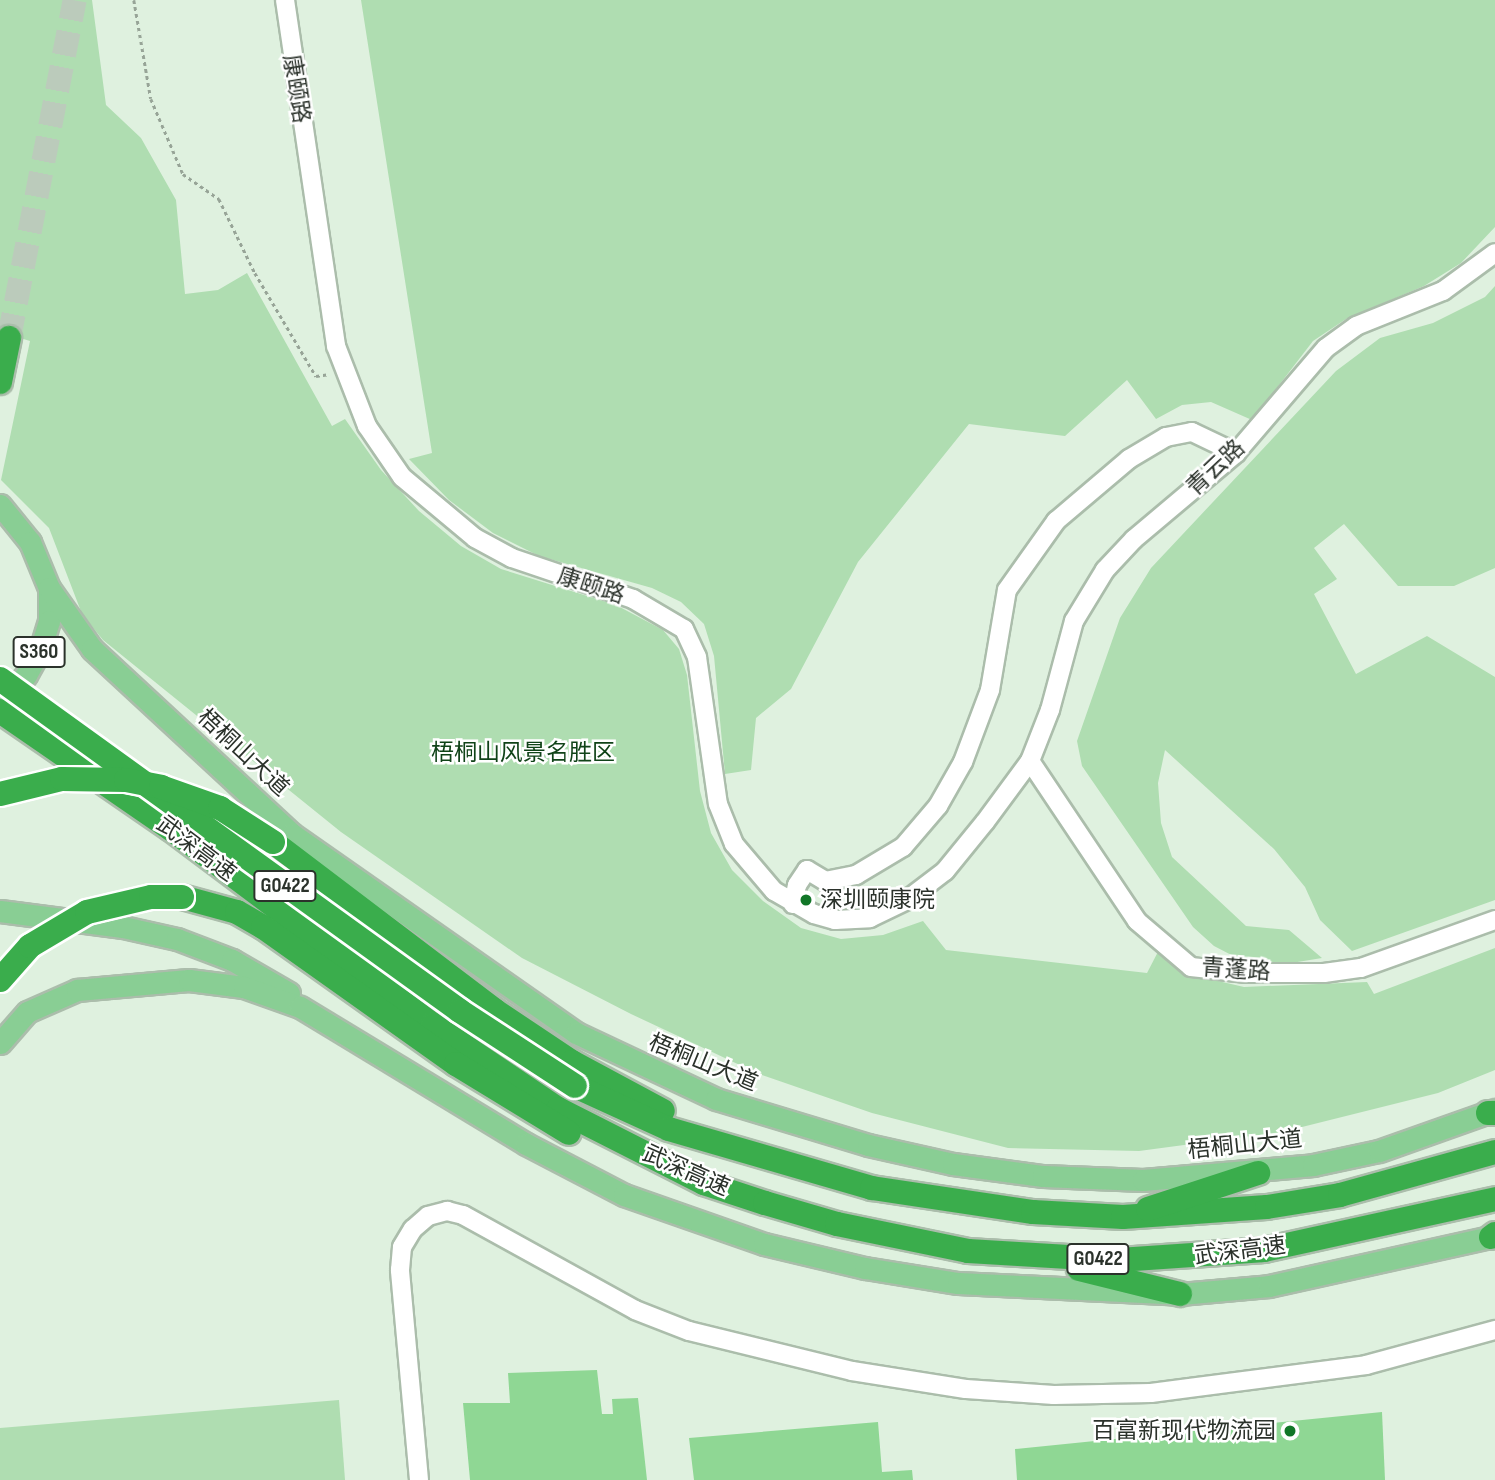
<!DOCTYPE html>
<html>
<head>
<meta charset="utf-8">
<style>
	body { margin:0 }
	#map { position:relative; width:1495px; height:1480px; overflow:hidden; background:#dff1df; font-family:"Sofia Sans Condensed","Noto Sans SC",sans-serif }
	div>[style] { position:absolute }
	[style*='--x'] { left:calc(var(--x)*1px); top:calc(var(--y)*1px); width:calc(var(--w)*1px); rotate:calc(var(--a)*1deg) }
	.green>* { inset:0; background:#afddb1 }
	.building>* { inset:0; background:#8fd794 }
	.highway-tunnel>* { height:24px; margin-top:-12px; transform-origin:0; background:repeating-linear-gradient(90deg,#bbcbbb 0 24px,transparent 0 36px) }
	.path>* { height:2.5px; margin-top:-1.25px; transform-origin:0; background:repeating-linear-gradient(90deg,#97a497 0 3.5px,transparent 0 7px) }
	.roads { filter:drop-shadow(2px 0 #abbdab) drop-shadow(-2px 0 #abbdab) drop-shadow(0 2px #abbdab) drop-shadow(0 -2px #abbdab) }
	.minor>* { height:18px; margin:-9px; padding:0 9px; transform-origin:9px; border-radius:9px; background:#fff }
	.major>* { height:21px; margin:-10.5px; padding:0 10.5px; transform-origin:10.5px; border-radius:10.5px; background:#89ce94 }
	.highway>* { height:24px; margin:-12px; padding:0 12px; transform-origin:12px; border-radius:12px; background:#3aad4c }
	.bridges { filter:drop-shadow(2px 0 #fff) drop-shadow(-2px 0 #fff) drop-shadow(0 2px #fff) drop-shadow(0 -2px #fff) }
	.highway-bridge>* { height:24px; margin:-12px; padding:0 12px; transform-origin:12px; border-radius:12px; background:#3aad4c }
	.dots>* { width:19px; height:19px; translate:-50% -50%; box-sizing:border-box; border:4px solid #fff; border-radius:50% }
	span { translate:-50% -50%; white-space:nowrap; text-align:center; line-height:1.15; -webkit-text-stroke:5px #fff; paint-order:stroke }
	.shield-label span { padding:2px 5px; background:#fff; border:2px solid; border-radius:5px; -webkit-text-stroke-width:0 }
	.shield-label { font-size:21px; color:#2b322b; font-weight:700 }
	.street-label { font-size:23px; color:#2b322b }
	.park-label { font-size:23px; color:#104318 }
	.poi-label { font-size:23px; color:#2b322b }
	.left { translate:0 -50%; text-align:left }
	.right { translate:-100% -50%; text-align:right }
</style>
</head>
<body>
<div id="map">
	<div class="green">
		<i style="clip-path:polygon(0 0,92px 0,106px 105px,141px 138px,176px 200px,185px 294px,218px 290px,247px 273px,332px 426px,345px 419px,381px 470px,419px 511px,461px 546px,501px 569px,616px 605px,663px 630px,679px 649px,687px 675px,700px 791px,711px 833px,732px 870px,763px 901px,801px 928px,841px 939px,883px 935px,923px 921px,946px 950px,1147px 973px,1161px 946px,1205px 978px,1244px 987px,1367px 982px,1374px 994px,1495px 948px,1495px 1070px,1438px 1093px,1282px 1132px,1139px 1151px,1008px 1148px,872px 1113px,759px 1074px,631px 1014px,522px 958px,341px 832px,103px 640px,82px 614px,49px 528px,1px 480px,30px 341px,0 332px)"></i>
		<i style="clip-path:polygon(361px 0,1495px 0,1495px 227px,1461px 263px,1424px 286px,1346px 319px,1313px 341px,1252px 420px,1211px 402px,1182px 405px,1156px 419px,1127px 380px,1065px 436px,969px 424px,858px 562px,791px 689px,756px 718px,751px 770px,725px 774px,714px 656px,704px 624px,681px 602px,652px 588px,539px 556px,493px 533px,449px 500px,409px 459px,432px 453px)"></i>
		<i style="clip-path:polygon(1495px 286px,1495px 568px,1454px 586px,1398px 586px,1344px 524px,1314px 548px,1337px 579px,1314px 594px,1356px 674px,1427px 636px,1495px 677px,1495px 900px,1352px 951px,1320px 920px,1305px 887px,1274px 849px,1165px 750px,1158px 783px,1161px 823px,1172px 857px,1246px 926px,1289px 930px,1322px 958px,1279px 965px,1241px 960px,1214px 946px,1193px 927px,1082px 766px,1077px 741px,1120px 618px,1151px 568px,1336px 371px,1380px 338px,1433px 323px,1485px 297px)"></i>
		<i style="clip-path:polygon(339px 1400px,345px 1480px,0 1480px,0 1428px)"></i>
	</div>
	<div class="building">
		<i style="clip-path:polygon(597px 1370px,602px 1414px,613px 1414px,612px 1399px,638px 1398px,647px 1480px,470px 1480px,463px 1403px,510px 1403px,508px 1373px)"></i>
		<i style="clip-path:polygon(1382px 1412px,1385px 1480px,1017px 1480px,1015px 1449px)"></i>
		<i style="clip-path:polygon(878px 1422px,882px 1472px,912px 1470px,913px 1480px,694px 1480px,689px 1438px)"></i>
	</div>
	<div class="highway-tunnel">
		<i style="--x:9;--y:338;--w:344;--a:-79"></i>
	</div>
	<div class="path">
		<i style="--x:134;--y:0;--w:100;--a:80.3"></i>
		<i style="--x:151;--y:99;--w:82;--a:66.9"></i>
		<i style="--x:183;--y:174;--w:44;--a:34.8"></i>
		<i style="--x:219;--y:199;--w:82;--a:64.1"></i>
		<i style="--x:255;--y:273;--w:120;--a:59.4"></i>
		<i style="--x:316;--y:376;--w:14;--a:-8"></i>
	</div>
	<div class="roads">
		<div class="minor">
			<i style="--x:285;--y:0;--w:350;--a:81.6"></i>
			<i style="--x:336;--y:346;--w:86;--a:68.8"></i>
			<i style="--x:367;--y:426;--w:62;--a:55.5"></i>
			<i style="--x:402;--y:477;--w:95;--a:39.9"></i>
			<i style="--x:475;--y:538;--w:42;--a:28.4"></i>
			<i style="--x:512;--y:558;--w:128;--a:18.7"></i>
			<i style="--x:633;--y:599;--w:59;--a:30.5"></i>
			<i style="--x:684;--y:629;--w:31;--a:65"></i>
			<i style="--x:697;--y:657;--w:148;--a:81.9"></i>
			<i style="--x:718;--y:804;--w:43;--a:68.2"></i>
			<i style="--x:734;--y:844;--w:62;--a:49.6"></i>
			<i style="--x:774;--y:891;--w:46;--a:29.9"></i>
			<i style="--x:814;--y:914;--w:22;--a:16"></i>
			<i style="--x:835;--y:920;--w:35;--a:-3"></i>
			<i style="--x:870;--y:918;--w:41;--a:-25.9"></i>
			<i style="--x:907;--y:900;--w:48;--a:-37.3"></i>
			<i style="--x:945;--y:871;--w:63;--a:-50.8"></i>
			<i style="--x:985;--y:822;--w:76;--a:-53.6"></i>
			<i style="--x:1030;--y:761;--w:55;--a:-68.6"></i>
			<i style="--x:1050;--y:710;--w:92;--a:-74.9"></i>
			<i style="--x:1074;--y:621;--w:60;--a:-58.7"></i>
			<i style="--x:1105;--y:570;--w:42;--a:-46.9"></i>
			<i style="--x:1134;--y:539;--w:133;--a:-40.1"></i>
			<i style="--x:1236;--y:453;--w:138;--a:-49.4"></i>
			<i style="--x:1326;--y:348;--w:37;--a:-36"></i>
			<i style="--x:1356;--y:326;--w:94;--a:-21.9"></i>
			<i style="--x:1443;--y:291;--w:64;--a:-36.2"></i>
			<i style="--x:1030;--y:761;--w:192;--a:56.2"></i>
			<i style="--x:1137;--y:921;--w:71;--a:40.4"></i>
			<i style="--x:1191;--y:967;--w:56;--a:6.1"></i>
			<i style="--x:1247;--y:973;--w:77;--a:0"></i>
			<i style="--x:1324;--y:973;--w:37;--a:-8"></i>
			<i style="--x:1361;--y:968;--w:142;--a:-19.7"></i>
			<i style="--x:793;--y:904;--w:19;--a:-78"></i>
			<i style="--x:797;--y:885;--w:18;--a:-56"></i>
			<i style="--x:807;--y:870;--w:21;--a:31"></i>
			<i style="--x:825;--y:881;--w:32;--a:-11"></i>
			<i style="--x:856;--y:875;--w:55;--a:-30.8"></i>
			<i style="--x:903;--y:847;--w:54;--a:-49.5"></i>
			<i style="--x:938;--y:806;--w:51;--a:-60.4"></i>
			<i style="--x:963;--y:762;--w:77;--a:-69.4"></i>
			<i style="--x:990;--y:690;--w:101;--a:-80.4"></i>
			<i style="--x:1007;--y:590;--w:85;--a:-54.6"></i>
			<i style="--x:1056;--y:521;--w:96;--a:-40.3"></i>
			<i style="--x:1129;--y:459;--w:43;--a:-30.7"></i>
			<i style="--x:1166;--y:437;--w:26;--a:-11"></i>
			<i style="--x:1192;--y:432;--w:49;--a:25.5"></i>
			<i style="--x:419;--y:1480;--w:211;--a:-95.2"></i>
			<i style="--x:400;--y:1270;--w:23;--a:-85"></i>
			<i style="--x:402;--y:1247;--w:21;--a:-59"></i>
			<i style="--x:413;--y:1229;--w:20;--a:-41"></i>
			<i style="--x:428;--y:1216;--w:20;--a:-15"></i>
			<i style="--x:447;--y:1211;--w:16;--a:14"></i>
			<i style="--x:463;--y:1215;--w:196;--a:28.9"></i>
			<i style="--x:635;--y:1310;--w:58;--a:21.3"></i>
			<i style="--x:689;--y:1331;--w:168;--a:13.8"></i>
			<i style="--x:852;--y:1371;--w:115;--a:9"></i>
			<i style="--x:966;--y:1389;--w:88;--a:3.9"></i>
			<i style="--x:1054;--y:1395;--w:97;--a:-1.2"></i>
			<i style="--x:1151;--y:1393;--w:217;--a:-7.4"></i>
			<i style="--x:1366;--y:1365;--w:134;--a:-15.2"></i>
		</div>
		<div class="major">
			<i style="--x:0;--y:505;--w:48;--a:51"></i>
			<i style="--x:30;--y:542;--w:50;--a:67.6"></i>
			<i style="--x:49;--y:588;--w:33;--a:90"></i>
			<i style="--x:49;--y:621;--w:28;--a:107"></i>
			<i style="--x:41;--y:648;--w:31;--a:119"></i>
			<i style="--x:26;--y:675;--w:38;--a:133"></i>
			<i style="--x:49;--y:588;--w:75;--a:54.8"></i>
			<i style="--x:92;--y:649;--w:272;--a:42.8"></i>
			<i style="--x:292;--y:834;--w:347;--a:35"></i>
			<i style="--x:576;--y:1033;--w:155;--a:25.2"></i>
			<i style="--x:716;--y:1099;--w:159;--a:16.8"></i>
			<i style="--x:868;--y:1145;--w:87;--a:12.6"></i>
			<i style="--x:953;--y:1164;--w:91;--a:7.6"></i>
			<i style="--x:1043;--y:1176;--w:100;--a:2.3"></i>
			<i style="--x:1143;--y:1180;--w:171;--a:-5"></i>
			<i style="--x:1313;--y:1165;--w:67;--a:-12"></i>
			<i style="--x:1379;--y:1151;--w:123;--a:-19.5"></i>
			<i style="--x:0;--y:911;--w:124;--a:7.4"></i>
			<i style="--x:123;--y:927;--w:55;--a:12.5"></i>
			<i style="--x:177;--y:939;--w:59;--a:20.9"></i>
			<i style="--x:232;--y:960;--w:66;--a:30.1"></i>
			<i style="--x:0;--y:1043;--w:41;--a:-48.9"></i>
			<i style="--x:27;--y:1012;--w:55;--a:-23.7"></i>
			<i style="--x:77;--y:990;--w:112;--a:-5.1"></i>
			<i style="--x:189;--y:980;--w:55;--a:7.3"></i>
			<i style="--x:244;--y:987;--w:59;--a:19.7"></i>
			<i style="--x:300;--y:1007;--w:264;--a:31.2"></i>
			<i style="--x:526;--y:1144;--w:110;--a:27.5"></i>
			<i style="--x:624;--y:1195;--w:148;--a:19.3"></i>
			<i style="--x:764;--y:1244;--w:104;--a:13.4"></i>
			<i style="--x:865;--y:1268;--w:94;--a:9.2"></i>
			<i style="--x:958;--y:1283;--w:222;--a:2.8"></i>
			<i style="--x:1180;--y:1294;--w:89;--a:-5.1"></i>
			<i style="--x:1269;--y:1286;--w:231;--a:-12.5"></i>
		</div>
		<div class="highway">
			<i style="--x:0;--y:382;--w:45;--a:-78.4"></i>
			<i style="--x:0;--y:711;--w:208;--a:34.6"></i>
			<i style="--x:171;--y:829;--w:327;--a:36.8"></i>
			<i style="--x:433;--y:1025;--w:151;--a:33.9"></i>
			<i style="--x:558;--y:1109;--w:164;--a:26.9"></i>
			<i style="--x:704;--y:1183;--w:64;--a:18.2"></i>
			<i style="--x:765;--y:1203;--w:75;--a:16.3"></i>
			<i style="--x:837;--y:1224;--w:134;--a:11.6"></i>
			<i style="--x:968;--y:1251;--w:151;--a:3.4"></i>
			<i style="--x:1119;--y:1260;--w:145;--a:-3.9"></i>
			<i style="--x:1264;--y:1250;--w:237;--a:-12.4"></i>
			<i style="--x:273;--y:842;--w:278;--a:37.2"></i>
			<i style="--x:494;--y:1010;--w:94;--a:33.7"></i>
			<i style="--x:572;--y:1062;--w:103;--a:28.3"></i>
			<i style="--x:182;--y:897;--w:57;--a:15.3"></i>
			<i style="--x:237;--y:912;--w:30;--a:30"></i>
			<i style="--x:263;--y:927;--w:237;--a:35.4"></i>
			<i style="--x:456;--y:1064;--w:132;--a:31.4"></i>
			<i style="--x:575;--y:1086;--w:103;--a:24.6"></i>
			<i style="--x:669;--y:1129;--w:211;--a:16.2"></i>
			<i style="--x:872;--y:1188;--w:163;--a:8.5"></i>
			<i style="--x:1033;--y:1212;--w:90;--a:3.2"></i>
			<i style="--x:1123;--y:1217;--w:144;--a:-4"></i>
			<i style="--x:1267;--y:1207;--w:74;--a:-9.3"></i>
			<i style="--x:1340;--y:1195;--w:161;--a:-15.5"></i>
			<i style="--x:1488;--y:1113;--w:7;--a:0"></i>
			<i style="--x:1148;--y:1209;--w:116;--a:-18.1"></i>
			<i style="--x:1491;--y:1237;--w:5;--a:-37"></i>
			<i style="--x:1079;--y:1269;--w:104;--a:13.9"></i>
		</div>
	</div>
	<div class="bridges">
		<div class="highway-bridge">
			<i style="--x:0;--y:679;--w:567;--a:35.82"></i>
			<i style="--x:460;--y:1011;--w:137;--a:33.1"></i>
			<i style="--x:0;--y:794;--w:64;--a:-13.6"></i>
			<i style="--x:62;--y:779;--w:64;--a:0.9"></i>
			<i style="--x:126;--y:780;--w:36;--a:11"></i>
			<i style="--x:161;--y:787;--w:63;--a:19.6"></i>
			<i style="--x:220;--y:808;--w:63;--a:32.7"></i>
			<i style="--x:0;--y:980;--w:45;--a:-48.6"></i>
			<i style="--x:30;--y:946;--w:66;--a:-30.8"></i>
			<i style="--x:87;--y:912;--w:66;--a:-13.2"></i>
			<i style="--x:151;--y:897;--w:31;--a:0"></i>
		</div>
	</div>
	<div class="dots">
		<i style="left:806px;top:900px;background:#117627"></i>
		<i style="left:1290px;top:1431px;background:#117627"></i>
	</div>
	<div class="shield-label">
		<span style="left:39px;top:652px">S360</span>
		<span style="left:285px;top:886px">G0422</span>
		<span style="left:1098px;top:1259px">G0422</span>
	</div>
	<div class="street-label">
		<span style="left:296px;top:89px;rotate:81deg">康颐路</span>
		<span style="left:1216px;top:468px;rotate:-43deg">青云路</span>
		<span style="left:591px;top:586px;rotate:18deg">康颐路</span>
		<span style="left:243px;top:753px;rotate:43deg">梧桐山大道</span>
		<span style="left:196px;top:849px;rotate:37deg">武深高速</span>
		<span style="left:1236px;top:970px;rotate:4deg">青蓬路</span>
		<span style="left:703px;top:1063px;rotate:22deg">梧桐山大道</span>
		<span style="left:1245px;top:1145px;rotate:-6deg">梧桐山大道</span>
		<span style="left:686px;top:1171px;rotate:24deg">武深高速</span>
		<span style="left:1240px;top:1251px;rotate:-7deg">武深高速</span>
	</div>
	<div class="park-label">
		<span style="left:523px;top:753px">梧桐山风景名胜区</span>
	</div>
	<div class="poi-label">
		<span class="left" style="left:820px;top:900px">深圳颐康院</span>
		<span class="right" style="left:1276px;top:1431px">百富新现代物流园</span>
	</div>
</div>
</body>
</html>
